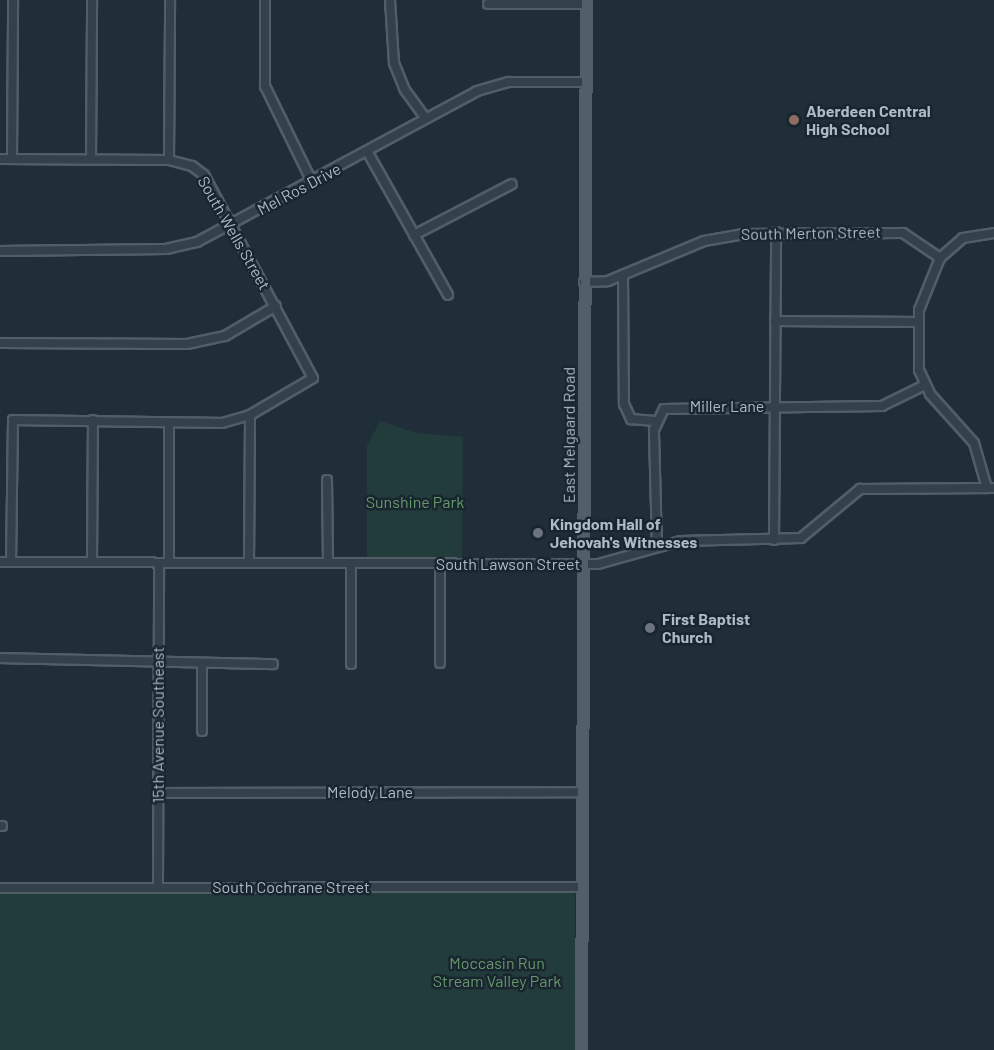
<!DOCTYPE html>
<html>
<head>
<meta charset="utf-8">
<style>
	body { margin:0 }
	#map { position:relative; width:994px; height:1050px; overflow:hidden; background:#202e3a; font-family:Barlow,sans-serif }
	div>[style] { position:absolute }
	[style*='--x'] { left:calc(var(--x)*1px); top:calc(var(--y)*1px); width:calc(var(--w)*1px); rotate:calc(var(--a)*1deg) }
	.green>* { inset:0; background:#223b3b; transform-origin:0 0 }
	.roads { filter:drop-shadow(2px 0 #515e68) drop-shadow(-2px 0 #515e68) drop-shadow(0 2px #515e68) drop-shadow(0 -2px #515e68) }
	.minor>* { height:8px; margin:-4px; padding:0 4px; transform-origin:4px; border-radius:4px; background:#34404a }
	.major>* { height:9px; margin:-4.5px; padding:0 4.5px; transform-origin:4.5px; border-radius:4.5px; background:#515f6b }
	.dots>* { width:16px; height:16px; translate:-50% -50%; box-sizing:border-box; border:3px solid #19252f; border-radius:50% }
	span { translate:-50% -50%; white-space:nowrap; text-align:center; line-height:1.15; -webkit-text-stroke:5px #19252f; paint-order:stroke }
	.poi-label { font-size:16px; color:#aebbc7; font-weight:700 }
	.left { translate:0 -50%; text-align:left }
	.street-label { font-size:16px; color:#aebbc7 }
	.park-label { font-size:16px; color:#65986a }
</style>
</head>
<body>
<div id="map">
	<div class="green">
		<i style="clip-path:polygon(380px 421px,416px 433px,463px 437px,462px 559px,367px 559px,367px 446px)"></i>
		<i style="left:0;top:893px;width:575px;height:157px"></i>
	</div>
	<div class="roads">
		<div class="minor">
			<i style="--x:265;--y:0;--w:86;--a:90"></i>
			<i style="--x:265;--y:86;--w:107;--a:63.9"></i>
			<i style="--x:390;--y:0;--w:63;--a:86.4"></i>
			<i style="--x:394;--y:63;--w:29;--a:68"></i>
			<i style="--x:405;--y:90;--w:34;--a:54"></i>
			<i style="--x:488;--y:4;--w:98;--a:0"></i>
			<i style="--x:367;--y:151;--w:165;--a:60.6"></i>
			<i style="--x:0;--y:159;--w:169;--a:0.3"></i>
			<i style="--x:169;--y:160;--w:24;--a:15"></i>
			<i style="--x:192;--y:166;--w:15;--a:37"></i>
			<i style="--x:204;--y:175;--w:230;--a:61.8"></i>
			<i style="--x:313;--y:378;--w:73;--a:149.6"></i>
			<i style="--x:250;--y:415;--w:29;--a:164"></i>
			<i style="--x:222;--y:423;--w:209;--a:-179.2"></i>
			<i style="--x:13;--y:420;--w:142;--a:90.8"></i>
			<i style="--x:12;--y:159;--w:159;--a:-89.6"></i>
			<i style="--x:91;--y:159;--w:159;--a:-89.6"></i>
			<i style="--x:169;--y:160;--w:160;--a:-89.6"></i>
			<i style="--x:414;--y:235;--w:110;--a:-27.5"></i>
			<i style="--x:0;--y:251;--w:166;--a:-0.7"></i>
			<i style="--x:166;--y:249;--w:32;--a:-13"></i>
			<i style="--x:197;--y:242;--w:318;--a:-28.3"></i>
			<i style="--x:477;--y:91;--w:33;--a:-16"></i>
			<i style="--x:509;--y:82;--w:76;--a:0"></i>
			<i style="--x:940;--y:258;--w:56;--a:112"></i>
			<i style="--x:919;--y:310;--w:60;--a:90"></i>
			<i style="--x:919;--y:370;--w:26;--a:65"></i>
			<i style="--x:930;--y:394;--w:66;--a:48.1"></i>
			<i style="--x:974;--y:443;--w:47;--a:73.9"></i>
			<i style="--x:623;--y:275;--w:129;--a:89.6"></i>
			<i style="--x:624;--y:404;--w:17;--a:65"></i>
			<i style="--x:631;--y:419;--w:24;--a:5"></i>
			<i style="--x:584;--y:282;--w:24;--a:-2"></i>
			<i style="--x:608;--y:281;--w:104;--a:-22.6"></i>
			<i style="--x:704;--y:241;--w:39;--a:-10"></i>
			<i style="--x:742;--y:234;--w:161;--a:-0.4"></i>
			<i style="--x:903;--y:233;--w:45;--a:34"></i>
			<i style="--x:940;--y:258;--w:30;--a:-41"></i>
			<i style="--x:963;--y:238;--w:31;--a:-9"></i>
			<i style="--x:775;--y:321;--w:143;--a:0.4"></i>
			<i style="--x:0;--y:343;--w:187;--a:0.3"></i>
			<i style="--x:187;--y:344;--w:39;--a:-12"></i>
			<i style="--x:225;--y:336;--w:59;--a:-30.5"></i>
			<i style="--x:169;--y:423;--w:140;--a:90"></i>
			<i style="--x:327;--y:480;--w:83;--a:89.3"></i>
			<i style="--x:774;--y:540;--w:308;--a:-89.6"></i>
			<i style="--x:657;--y:547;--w:117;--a:-91.5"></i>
			<i style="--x:654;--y:430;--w:23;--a:-65"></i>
			<i style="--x:664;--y:409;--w:218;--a:-0.8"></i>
			<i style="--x:882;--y:406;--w:48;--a:-26"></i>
			<i style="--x:0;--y:562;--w:598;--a:0.19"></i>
			<i style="--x:598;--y:564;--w:86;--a:-15.5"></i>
			<i style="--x:681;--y:541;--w:120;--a:-1.4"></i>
			<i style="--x:801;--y:538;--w:77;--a:-39.7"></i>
			<i style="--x:860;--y:489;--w:134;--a:-0.4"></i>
			<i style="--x:92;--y:562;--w:142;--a:-89.6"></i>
			<i style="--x:249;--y:563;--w:148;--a:-89.6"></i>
			<i style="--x:440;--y:563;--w:100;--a:90"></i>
			<i style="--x:0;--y:658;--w:273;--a:1.3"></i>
			<i style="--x:202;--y:664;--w:67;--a:90"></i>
			<i style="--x:351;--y:664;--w:101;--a:-90"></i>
			<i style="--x:158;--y:793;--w:424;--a:-0.1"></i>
			<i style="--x:0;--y:826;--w:2;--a:0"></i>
			<i style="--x:158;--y:887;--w:324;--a:-89.8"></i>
			<i style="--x:0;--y:888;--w:582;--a:-0.1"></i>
		</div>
		<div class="major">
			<i style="--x:581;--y:1050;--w:1050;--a:-89.73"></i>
		</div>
	</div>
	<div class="dots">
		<i style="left:794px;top:120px;background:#8d6e63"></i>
		<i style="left:538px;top:533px;background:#6b7280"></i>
		<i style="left:650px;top:628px;background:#6b7280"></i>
	</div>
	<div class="poi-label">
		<span class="left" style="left:806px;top:120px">Aberdeen Central<br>High School</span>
		<span class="left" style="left:550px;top:533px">Kingdom Hall of<br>Jehovah's Witnesses</span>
		<span class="left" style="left:662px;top:628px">First Baptist<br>Church</span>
	</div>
	<div class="street-label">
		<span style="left:299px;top:189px;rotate:-28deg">Mel Ros Drive</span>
		<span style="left:234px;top:233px;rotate:60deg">South Wells Street</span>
		<span style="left:811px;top:233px;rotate:-1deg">South Merton Street</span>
		<span style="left:727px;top:406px">Miller Lane</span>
		<span style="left:569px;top:435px;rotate:-90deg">East Melgaard Road</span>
		<span style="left:508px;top:564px">South Lawson Street</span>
		<span style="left:158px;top:725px;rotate:-90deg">15th Avenue Southeast</span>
		<span style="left:370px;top:792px">Melody Lane</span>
		<span style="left:291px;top:887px">South Cochrane Street</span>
	</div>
	<div class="park-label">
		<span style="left:415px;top:502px">Sunshine Park</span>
		<span style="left:497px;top:972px">Moccasin Run<br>Stream Valley Park</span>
	</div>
</div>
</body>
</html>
